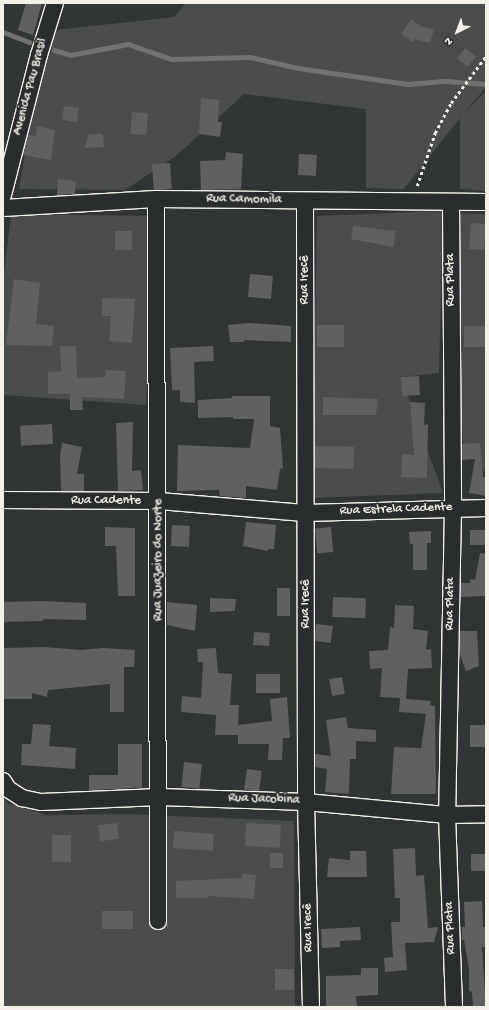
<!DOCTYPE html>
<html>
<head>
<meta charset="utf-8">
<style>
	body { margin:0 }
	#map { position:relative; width:489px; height:1010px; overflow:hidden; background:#323535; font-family:"Gochi Hand",sans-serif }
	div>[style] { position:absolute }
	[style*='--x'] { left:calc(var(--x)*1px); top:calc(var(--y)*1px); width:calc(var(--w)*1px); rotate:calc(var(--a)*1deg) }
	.green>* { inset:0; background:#4b4d4c }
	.stream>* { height:5px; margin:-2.5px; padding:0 2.5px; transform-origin:2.5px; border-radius:2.5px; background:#727370 }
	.building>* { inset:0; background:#5f605f; transform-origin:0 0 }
	.path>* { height:2.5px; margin-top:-1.25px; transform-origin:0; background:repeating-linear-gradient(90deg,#f4f1e8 0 3px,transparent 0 6px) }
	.roads { filter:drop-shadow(1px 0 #f4f1e8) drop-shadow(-1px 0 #f4f1e8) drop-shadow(0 1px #f4f1e8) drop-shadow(0 -1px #f4f1e8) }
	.minor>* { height:16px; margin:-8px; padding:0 8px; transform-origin:8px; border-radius:8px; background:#2a2d2e }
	span { translate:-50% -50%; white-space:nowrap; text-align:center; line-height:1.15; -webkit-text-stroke:3.5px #2a2d2e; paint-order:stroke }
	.street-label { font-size:13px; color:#f4f1e8 }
	.frame { position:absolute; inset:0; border:4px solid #f4f1e8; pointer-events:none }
	.north { position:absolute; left:437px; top:12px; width:40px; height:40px; -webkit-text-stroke:3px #2a2d2e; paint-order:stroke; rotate:222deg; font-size:11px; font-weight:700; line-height:16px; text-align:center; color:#f4f1e8 }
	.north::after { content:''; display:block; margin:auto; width:14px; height:18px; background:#f4f1e8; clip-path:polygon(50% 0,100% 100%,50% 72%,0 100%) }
</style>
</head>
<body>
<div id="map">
	<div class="green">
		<i style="clip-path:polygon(186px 3px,486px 3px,486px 87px,465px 112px,486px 91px,486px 191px,460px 189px,460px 118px,404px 189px,366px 188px,366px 109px,244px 94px,176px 156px,125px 190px,19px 189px,46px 31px,174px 17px)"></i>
		<i style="clip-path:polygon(443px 211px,439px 373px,401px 377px,443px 493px,312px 498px,317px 216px)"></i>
		<i style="clip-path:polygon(451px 213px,486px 214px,486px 474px,463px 444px)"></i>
		<i style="clip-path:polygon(11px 214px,157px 216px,146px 405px,3px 395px,3px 281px)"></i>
		<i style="clip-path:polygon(3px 791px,7px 803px,47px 815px,125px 814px,294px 821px,295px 1007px,3px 1007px)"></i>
	</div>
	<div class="stream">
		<i style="--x:3;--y:32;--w:28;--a:21"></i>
		<i style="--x:54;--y:50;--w:17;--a:17"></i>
		<i style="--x:70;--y:55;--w:59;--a:-10.7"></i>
		<i style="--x:128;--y:44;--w:46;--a:19.2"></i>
		<i style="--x:171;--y:59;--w:79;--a:-1.5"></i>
		<i style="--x:250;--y:57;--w:49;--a:12.9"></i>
		<i style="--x:298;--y:68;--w:111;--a:8.3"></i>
		<i style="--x:408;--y:84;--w:38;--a:-5"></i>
		<i style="--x:446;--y:81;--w:40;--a:4.3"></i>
	</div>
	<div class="building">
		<i style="clip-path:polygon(26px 3px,42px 3px,33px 35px,18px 30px)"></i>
		<i style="clip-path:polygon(411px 19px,422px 27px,434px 29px,430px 43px,415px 39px,413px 42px,401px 34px)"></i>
		<i style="left:465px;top:48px;width:14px;height:13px;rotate:39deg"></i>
		<i style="clip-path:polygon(201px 98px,219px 100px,218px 122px,222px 122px,220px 137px,199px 134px)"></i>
		<i style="left:64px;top:106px;width:15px;height:14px;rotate:8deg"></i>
		<i style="left:132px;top:112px;width:16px;height:22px;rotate:4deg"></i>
		<i style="clip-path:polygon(37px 126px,55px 130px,51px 160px,23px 155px,28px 135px,36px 136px)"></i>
		<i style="clip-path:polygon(89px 134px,103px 134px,104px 147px,84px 148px)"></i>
		<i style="clip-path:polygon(226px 152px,243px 154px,241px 189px,201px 190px,200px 161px,225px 160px)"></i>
		<i style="left:299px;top:154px;width:18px;height:21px;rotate:3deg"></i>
		<i style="left:170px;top:163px;width:26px;height:18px;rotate:86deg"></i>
		<i style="clip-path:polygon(58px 179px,76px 181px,75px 194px,57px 195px)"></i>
		<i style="left:471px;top:223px;width:15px;height:26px;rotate:4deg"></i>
		<i style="clip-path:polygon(353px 226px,395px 231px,394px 247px,351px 239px)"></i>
		<i style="left:115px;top:231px;width:17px;height:19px"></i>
		<i style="left:250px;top:274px;width:23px;height:23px;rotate:5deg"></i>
		<i style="clip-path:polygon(14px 279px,40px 283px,36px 324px,54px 326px,52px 346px,6px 345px)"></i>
		<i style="clip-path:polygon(102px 298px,135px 299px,132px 343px,109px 341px,111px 316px,102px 316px)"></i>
		<i style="clip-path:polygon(249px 323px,291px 326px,291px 342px,244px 340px,244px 342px,230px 342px,228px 325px)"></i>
		<i style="left:317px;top:325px;width:27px;height:22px"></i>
		<i style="left:464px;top:326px;width:22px;height:21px"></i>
		<i style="clip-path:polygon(60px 346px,76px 346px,77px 378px,105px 377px,106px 370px,126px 371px,124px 399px,82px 397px,83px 410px,70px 410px,70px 394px,48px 394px,48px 372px,61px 371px)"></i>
		<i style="clip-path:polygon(213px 346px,214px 361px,194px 362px,195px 403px,180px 402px,180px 390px,172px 390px,170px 348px)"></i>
		<i style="left:419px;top:376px;width:19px;height:18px;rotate:87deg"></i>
		<i style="clip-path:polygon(232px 396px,270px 396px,270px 426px,280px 428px,283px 468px,280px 469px,277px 490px,246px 486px,246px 498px,220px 496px,219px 490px,177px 491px,178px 445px,250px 448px,254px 419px,233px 419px,233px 417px,198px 418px,198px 400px,232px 398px)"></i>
		<i style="clip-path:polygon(323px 397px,378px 399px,376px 415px,323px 415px)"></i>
		<i style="clip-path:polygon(410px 402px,425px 403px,424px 425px,428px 424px,427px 478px,401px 477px,402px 454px,414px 455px)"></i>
		<i style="clip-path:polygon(133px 422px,132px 471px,141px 470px,143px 490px,118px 491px,116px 423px)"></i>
		<i style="left:52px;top:424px;width:20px;height:32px;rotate:87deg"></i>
		<i style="clip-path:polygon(62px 443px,82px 447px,77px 474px,84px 474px,84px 491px,61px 491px,60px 456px)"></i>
		<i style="clip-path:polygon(480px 443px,483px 477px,486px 477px,486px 496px,469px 493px,475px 459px,462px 460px,462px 444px)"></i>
		<i style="left:315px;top:446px;width:39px;height:22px;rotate:1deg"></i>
		<i style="clip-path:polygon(246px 522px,276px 525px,274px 549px,268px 549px,268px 551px,243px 546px)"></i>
		<i style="left:172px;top:525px;width:18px;height:21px;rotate:3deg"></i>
		<i style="clip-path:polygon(105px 527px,135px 528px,135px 596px,118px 596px,116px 546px,105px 546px)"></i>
		<i style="left:331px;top:527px;width:25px;height:16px;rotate:85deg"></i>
		<i style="left:470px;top:530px;width:16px;height:15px"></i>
		<i style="clip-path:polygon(431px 531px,431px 543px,427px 543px,427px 570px,413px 570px,413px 544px,410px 544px,409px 532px)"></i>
		<i style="clip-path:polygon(480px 553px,486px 554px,486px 596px,461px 597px,461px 583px,470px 583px,470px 579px,475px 580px)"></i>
		<i style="left:277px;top:588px;width:13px;height:28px"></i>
		<i style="left:333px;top:597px;width:33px;height:20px;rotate:2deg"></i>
		<i style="clip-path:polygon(210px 598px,236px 599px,235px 611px,210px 612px)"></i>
		<i style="clip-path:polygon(42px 601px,86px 603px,86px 620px,43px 619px,43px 621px,3px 622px,3px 602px)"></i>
		<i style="clip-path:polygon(167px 602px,197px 605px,195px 631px,167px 625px)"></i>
		<i style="clip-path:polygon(395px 605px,414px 606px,413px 629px,428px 631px,426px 650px,431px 649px,432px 668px,408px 669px,406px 699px,431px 701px,430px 705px,435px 706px,436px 794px,391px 794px,394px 747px,421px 748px,426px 714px,399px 712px,400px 698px,380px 697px,382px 668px,370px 669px,369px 651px,388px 650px,390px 627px,394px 628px)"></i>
		<i style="left:316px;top:624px;width:17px;height:17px;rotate:7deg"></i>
		<i style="clip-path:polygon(460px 631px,477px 631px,479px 666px,466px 671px,460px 655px)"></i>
		<i style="left:254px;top:632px;width:16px;height:13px;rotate:4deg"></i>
		<i style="clip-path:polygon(45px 647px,81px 650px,103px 648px,135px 650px,134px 667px,124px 667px,124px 712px,110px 712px,110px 684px,48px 690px,47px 697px,32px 693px,32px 699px,4px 699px,3px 648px)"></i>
		<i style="clip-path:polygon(216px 648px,218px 673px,232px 674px,230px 705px,239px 705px,238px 725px,272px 721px,270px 699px,287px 697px,290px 738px,283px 738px,282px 760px,268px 760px,269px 744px,238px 744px,238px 735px,215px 735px,216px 715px,181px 712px,182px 696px,201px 698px,203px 662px,198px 662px,197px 649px)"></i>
		<i style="left:256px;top:674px;width:24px;height:19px"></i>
		<i style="left:342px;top:677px;width:17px;height:13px;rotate:80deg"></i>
		<i style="clip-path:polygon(346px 717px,348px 728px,376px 730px,376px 742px,356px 741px,356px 759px,350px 759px,349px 794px,325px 792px,327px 769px,315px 767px,315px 754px,331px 756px,326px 720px)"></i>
		<i style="clip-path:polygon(33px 724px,51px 725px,49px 746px,76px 748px,75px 769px,21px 765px,22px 744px,31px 744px)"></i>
		<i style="left:486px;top:725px;width:22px;height:16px;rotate:90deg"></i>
		<i style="clip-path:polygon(118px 744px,142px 744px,142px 788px,89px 790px,89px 775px,118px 775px)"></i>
		<i style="left:184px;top:762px;width:18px;height:25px;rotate:6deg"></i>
		<i style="left:247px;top:769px;width:15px;height:21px;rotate:8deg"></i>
		<i style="left:117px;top:823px;width:16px;height:19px;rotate:83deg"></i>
		<i style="left:246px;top:823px;width:35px;height:23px;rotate:3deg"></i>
		<i style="left:174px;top:831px;width:40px;height:17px;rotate:4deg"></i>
		<i style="left:52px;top:835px;width:19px;height:27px"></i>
		<i style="clip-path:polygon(415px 848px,416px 876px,424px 875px,428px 928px,438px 927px,434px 942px,405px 943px,407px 970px,385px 972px,384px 958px,393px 957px,391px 922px,400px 922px,400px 898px,395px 898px,393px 849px)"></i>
		<i style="clip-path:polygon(350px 851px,366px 851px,367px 877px,327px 877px,329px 858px,350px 860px)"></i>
		<i style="left:270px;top:853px;width:13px;height:15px"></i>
		<i style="left:471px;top:854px;width:15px;height:17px"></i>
		<i style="clip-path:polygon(242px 874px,256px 875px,254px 899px,208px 896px,208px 898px,176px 898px,176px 881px,242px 878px)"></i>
		<i style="clip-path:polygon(482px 901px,483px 927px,486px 927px,486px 947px,482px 947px,486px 1007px,473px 1007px,472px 992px,469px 991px,469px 969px,464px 940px,462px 940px,462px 927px,465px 927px,464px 902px)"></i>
		<i style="left:102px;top:911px;width:31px;height:18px"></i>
		<i style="clip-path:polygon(360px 927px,361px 940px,340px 941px,340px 947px,322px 948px,321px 929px)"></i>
		<i style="clip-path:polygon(361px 968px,378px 968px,378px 995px,356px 996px,357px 1007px,326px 1007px,326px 976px,361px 975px)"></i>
		<i style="left:275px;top:969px;width:19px;height:21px"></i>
	</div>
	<div class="path">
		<i style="--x:417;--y:186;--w:56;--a:-71.2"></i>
		<i style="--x:435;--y:133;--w:34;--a:-62"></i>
		<i style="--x:451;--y:103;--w:59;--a:-53.3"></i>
	</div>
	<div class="roads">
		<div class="minor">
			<i style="--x:3;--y:195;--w:145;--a:-75.6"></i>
			<i style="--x:39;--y:55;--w:54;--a:-72.9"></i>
			<i style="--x:156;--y:199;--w:722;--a:89.84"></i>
			<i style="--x:305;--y:201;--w:601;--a:89.9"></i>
			<i style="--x:306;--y:802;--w:205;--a:88.6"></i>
			<i style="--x:451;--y:202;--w:306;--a:89.6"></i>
			<i style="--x:453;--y:508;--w:307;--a:91.1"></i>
			<i style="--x:447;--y:815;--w:192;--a:87.9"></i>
			<i style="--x:3;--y:208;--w:153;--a:-3.4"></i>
			<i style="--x:156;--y:199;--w:330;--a:0.5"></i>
			<i style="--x:3;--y:500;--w:156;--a:0.4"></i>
			<i style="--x:159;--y:501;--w:146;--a:4.7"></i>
			<i style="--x:305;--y:513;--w:181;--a:-1.6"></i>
			<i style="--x:3;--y:781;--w:9;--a:58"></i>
			<i style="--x:8;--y:789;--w:17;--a:33"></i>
			<i style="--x:22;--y:798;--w:19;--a:12"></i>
			<i style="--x:41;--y:802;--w:119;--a:-2.4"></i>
			<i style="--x:160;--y:797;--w:146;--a:2"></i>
			<i style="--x:306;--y:802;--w:142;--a:5.3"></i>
			<i style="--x:447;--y:815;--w:39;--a:-1"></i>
		</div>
	</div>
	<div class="street-label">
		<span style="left:31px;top:87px;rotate:-75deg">Avenida Pau Brasil</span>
		<span style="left:244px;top:200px;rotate:1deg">Rua Camomila</span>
		<span style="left:305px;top:280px;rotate:-90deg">Rua Irecê</span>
		<span style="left:451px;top:280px;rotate:-90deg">Rua Plata</span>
		<span style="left:106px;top:501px">Rua Cadente</span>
		<span style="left:396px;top:510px;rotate:-2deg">Rua Estrela Cadente</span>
		<span style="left:159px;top:560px;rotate:-90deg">Rua Juazeiro do Norte</span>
		<span style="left:306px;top:604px;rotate:-90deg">Rua Irecê</span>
		<span style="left:451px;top:604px;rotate:-89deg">Rua Plata</span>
		<span style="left:264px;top:800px;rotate:2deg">Rua Jacobina</span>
		<span style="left:309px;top:928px;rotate:-91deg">Rua Irecê</span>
		<span style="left:451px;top:928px;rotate:-92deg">Rua Plata</span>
	</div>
	<div class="frame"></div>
	<div class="north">N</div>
</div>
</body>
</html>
